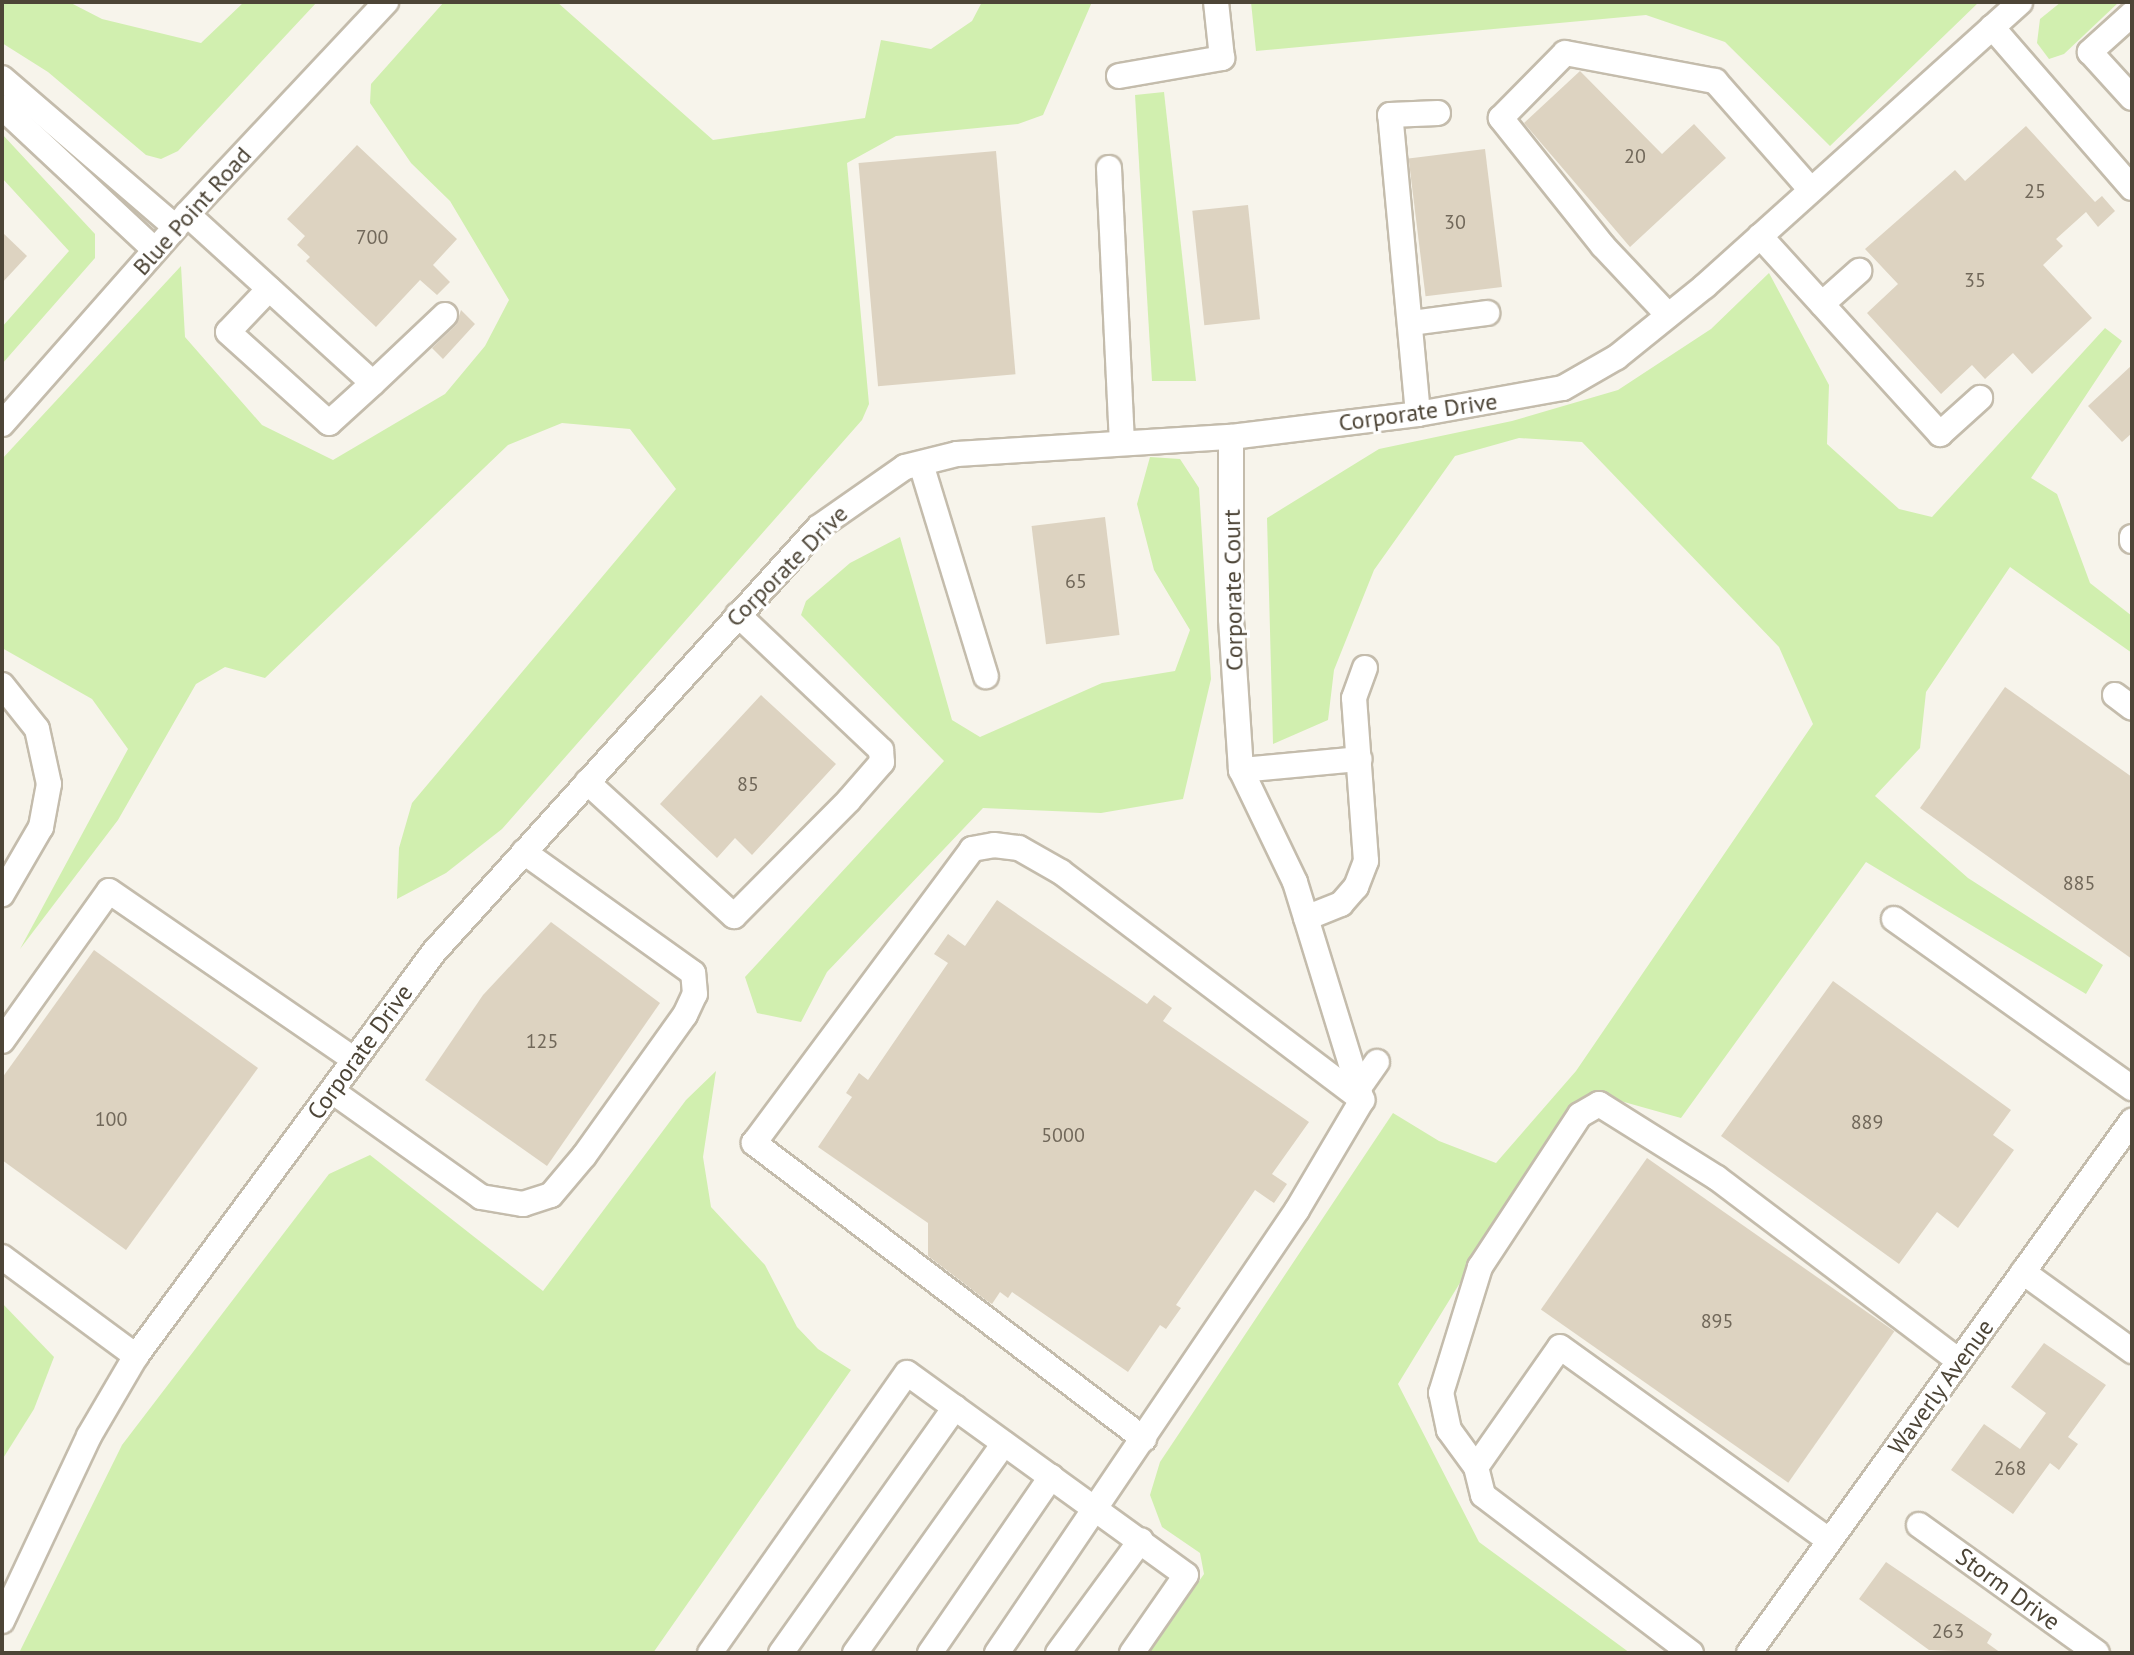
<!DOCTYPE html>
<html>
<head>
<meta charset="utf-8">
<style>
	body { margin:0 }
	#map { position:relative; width:2134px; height:1655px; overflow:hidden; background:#f7f4eb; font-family:"PT Sans",sans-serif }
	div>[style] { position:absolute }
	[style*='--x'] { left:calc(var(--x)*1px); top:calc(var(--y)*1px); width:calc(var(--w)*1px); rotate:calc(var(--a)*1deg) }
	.green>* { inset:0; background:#d1efaf }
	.building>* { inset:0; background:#ddd3c1; transform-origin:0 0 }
	.roads { filter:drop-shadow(2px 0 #c4bcac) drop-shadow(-2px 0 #c4bcac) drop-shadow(0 2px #c4bcac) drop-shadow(0 -2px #c4bcac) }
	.minor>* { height:24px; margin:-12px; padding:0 12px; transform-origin:12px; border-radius:12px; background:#fff }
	span { translate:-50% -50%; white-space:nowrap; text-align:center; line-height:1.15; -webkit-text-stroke:6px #fff; paint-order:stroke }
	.number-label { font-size:20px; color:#71685a }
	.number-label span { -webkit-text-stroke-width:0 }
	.street-label { font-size:24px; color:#4d4537 }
	.frame { position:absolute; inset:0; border:4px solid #4d4537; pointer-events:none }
</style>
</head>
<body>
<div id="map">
	<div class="green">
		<i style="clip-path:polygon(2px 2px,69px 2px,102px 19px,201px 43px,244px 2px,317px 2px,178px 151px,161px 159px,146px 155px,48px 72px,2px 43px)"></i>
		<i style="clip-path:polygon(444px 2px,557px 2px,713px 140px,865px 118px,881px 40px,931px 49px,972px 21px,982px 2px,1092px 2px,1043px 115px,1018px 124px,896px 136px,847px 163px,869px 404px,862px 420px,502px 829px,446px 873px,397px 899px,399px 848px,412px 803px,676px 489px,630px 429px,562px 423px,508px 445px,265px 678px,225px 667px,196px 684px,118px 820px,20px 949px,128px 749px,92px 699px,2px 648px,2px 459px,181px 266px,185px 337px,262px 425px,333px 460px,445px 394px,485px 346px,509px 300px,450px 201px,411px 163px,370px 103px,371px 84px)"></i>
		<i style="clip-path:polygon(1251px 2px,1979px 2px,1830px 146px,1725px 42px,1646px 15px,1256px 51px)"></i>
		<i style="clip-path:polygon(2061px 2px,2119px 2px,2064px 54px,2049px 59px,2037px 43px,2040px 19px)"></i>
		<i style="clip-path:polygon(1164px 92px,1196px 381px,1152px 381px,1135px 95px)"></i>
		<i style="clip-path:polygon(2px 134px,95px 234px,95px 258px,2px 364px,2px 327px,69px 251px,2px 178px)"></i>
		<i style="clip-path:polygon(1769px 273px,1829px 385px,1827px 444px,1899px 509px,1932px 517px,2105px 328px,2122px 341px,2031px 478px,2057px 494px,2090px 583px,2132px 616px,2132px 653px,2010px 567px,1926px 692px,1920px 748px,1875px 796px,1968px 878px,2103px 965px,2086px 994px,1866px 862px,1681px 1118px,1592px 1093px,1534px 1162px,1398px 1384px,1479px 1542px,1630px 1653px,1149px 1653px,1204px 1574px,1200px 1553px,1162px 1527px,1150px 1495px,1160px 1462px,1393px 1113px,1439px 1141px,1496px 1163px,1576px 1071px,1813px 724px,1779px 647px,1582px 442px,1519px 438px,1455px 456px,1374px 570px,1334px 670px,1328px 720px,1273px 744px,1267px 518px,1379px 449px,1512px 421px,1618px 390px,1711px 329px)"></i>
		<i style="clip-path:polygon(1150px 457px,1180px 459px,1199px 488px,1211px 679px,1183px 799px,1101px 813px,983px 808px,827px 972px,801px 1022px,757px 1013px,745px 977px,944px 761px,801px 615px,806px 601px,850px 563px,900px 537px,952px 720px,980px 737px,1102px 683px,1175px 671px,1190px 630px,1154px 570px,1137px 504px)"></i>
		<i style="clip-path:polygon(716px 1071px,703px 1157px,711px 1207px,765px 1265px,797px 1327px,818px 1349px,851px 1370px,653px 1653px,19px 1653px,122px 1445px,329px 1174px,370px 1155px,543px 1291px,686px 1100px)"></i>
		<i style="clip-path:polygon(2px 1303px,54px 1357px,34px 1409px,2px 1460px)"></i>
	</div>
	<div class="building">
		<i style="clip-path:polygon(1580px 71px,1662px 154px,1694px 124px,1726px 158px,1630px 247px,1524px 123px)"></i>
		<i style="clip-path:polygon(2026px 126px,2095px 202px,2102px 196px,2115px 211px,2098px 227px,2086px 212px,2056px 239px,2063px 246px,2043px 265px,2092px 318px,2032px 374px,2013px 353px,1985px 379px,1972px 365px,1941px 394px,1867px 313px,1898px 284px,1865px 249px,1955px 170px,1965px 181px)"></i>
		<i style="clip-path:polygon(357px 145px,457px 239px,433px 265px,450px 282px,437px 295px,420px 280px,376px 327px,306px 261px,310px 257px,297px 245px,305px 236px,287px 219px)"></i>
		<i style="left:1485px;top:149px;width:139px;height:77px;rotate:83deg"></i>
		<i style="left:996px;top:151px;width:224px;height:138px;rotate:85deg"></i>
		<i style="left:1248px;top:205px;width:115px;height:56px;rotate:84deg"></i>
		<i style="clip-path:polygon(2px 232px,27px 256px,2px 283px)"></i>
		<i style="clip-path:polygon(461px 310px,475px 324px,443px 359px,432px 348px,456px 325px)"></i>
		<i style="clip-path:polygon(2132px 365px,2132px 433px,2122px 442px,2088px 406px)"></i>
		<i style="left:1105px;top:517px;width:119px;height:74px;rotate:83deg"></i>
		<i style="clip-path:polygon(2005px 687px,2132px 777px,2132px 959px,1920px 808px)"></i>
		<i style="clip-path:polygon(761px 695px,836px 764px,752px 855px,735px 838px,717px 858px,660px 804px)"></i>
		<i style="clip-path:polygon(997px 900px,1147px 1004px,1154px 995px,1172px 1008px,1163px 1021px,1309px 1122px,1272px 1174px,1287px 1184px,1274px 1203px,1255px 1190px,1176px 1305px,1181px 1308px,1166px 1329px,1160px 1325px,1128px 1372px,1012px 1292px,1008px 1298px,1000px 1292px,992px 1304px,987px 1301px,928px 1256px,928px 1223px,818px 1147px,852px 1097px,846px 1093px,859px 1073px,868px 1080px,948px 963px,934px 954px,948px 934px,965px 946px)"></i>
		<i style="clip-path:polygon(551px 922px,660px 1003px,547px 1166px,425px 1080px,483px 995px)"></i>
		<i style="clip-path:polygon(94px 950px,258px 1068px,126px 1250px,2px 1160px,2px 1078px)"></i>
		<i style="clip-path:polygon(1833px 981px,2011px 1110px,1993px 1135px,2014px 1150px,1958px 1228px,1937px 1212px,1899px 1264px,1721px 1136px)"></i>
		<i style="left:1647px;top:1158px;width:302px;height:185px;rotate:35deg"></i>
		<i style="clip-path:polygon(2044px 1343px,2106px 1385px,2068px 1437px,2078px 1444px,2059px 1470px,2050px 1463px,2013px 1514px,1951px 1470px,1984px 1424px,2020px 1449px,2046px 1413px,2011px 1387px)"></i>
		<i style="clip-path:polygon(1886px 1562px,1992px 1634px,1987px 1643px,2001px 1653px,1929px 1650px,1859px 1599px)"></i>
	</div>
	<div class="roads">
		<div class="minor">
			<i style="--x:2132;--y:14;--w:57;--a:137.9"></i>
			<i style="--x:2090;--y:52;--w:62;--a:47.6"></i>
			<i style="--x:1992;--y:27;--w:213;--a:49"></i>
			<i style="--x:1119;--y:76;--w:105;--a:-9.9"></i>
			<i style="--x:1222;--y:58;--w:56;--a:-96.1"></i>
			<i style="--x:2;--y:78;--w:228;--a:40.7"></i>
			<i style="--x:2;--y:107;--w:209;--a:43.1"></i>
			<i style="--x:1109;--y:168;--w:272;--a:87.3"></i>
			<i style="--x:187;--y:214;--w:251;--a:42.3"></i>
			<i style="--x:373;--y:383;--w:99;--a:-43.4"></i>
			<i style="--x:1760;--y:236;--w:268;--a:47.7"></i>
			<i style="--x:1940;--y:434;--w:54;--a:-42"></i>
			<i style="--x:269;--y:289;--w:59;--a:133.6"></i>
			<i style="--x:228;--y:332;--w:136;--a:42"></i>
			<i style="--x:329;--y:423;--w:59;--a:-42.3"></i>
			<i style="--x:1822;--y:304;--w:50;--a:-41.7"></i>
			<i style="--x:1668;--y:315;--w:95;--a:-133.3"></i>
			<i style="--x:1603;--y:246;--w:164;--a:-128.6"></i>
			<i style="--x:1501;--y:118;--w:91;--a:-45.4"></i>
			<i style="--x:1565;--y:53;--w:153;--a:10.6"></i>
			<i style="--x:1715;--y:81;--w:145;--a:48.6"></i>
			<i style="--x:1411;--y:323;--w:77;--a:-7.5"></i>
			<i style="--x:1418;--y:414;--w:300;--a:-95.3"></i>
			<i style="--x:1390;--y:115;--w:48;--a:-2.4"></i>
			<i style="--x:2;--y:424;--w:280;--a:-48.6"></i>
			<i style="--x:187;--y:214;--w:291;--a:-46.8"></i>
			<i style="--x:921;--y:464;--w:222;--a:73"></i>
			<i style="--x:2132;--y:537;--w:4;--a:90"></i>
			<i style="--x:2;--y:685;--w:56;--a:51.5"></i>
			<i style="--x:37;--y:729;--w:56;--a:77.7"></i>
			<i style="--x:49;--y:784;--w:44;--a:100.5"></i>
			<i style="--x:41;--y:827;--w:78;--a:120.2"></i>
			<i style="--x:2115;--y:695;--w:21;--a:37"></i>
			<i style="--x:1241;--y:770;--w:119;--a:-5.3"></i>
			<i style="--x:587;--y:782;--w:199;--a:42.4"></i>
			<i style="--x:734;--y:916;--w:163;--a:-45.2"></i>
			<i style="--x:849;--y:800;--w:50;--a:-49"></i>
			<i style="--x:882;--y:762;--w:12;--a:-95"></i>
			<i style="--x:881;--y:750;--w:197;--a:-136.6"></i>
			<i style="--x:1306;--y:918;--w:38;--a:-22"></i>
			<i style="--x:1341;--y:904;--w:23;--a:-49"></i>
			<i style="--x:1356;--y:887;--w:28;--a:-69"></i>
			<i style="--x:1366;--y:861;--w:163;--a:-94.2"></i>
			<i style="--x:1354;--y:698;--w:32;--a:-70"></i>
			<i style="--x:1894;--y:919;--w:292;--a:35.4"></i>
			<i style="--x:2;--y:1041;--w:184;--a:-54.5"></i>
			<i style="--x:109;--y:891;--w:298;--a:34.5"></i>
			<i style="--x:1358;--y:1089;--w:33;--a:-55"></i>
			<i style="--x:332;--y:1091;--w:183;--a:35.4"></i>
			<i style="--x:481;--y:1197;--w:43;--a:9.5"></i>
			<i style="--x:523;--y:1204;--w:29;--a:-18"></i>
			<i style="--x:551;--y:1195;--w:51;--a:-49.8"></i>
			<i style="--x:584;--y:1156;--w:173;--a:-54.4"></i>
			<i style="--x:685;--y:1015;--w:23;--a:-65"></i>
			<i style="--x:695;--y:994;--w:21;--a:-95"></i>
			<i style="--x:693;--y:973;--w:208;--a:-144.4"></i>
			<i style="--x:2;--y:1257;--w:167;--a:36.5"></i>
			<i style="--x:2023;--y:1272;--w:135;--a:35.9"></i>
			<i style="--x:1144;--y:1439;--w:490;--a:-142.8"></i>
			<i style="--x:754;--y:1143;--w:366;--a:-53.4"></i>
			<i style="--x:972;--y:849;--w:22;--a:-10"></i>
			<i style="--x:994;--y:845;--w:25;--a:7"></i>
			<i style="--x:1019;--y:848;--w:48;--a:29.7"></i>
			<i style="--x:1061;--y:872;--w:378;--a:37.1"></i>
			<i style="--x:1476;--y:1467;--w:46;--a:-126.1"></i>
			<i style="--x:1449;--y:1430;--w:38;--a:-102"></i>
			<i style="--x:1441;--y:1393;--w:132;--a:-72.8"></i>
			<i style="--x:1480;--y:1267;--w:182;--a:-56.7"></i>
			<i style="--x:1580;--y:1115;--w:22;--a:-30"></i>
			<i style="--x:1599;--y:1104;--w:139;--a:32.1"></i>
			<i style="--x:1717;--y:1178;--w:303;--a:37.1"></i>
			<i style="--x:1919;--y:1525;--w:219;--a:35.7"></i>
			<i style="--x:2;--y:1621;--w:204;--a:-64.8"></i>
			<i style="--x:89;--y:1436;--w:93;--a:-59.6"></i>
			<i style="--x:136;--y:1356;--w:502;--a:-53.59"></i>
			<i style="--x:434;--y:952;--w:573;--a:-47.83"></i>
			<i style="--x:819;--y:527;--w:105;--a:-34.9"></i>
			<i style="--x:905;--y:467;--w:54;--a:-14"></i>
			<i style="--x:957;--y:454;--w:275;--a:-3.6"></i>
			<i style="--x:1231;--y:437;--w:188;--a:-7"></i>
			<i style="--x:1418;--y:414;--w:147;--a:-10.2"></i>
			<i style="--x:1563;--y:388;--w:62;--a:-29.9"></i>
			<i style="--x:1617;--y:357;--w:113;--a:-38.9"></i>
			<i style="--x:1705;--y:286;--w:424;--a:-42"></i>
			<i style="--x:710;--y:1653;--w:342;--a:-54.9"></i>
			<i style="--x:907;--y:1373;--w:344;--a:35.9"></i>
			<i style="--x:1186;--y:1575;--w:95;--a:124.7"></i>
			<i style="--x:781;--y:1653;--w:301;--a:-54.7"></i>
			<i style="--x:855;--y:1653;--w:257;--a:-54.6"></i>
			<i style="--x:930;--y:1653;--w:214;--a:-55.5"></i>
			<i style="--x:997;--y:1653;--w:535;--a:-55.89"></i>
			<i style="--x:1297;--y:1210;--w:128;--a:-59.4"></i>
			<i style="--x:1362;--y:1100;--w:228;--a:-107.1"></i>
			<i style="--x:1295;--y:882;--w:124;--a:-115.7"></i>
			<i style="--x:1241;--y:770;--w:151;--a:-93.8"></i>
			<i style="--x:1231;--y:619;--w:182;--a:-90"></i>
			<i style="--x:1058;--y:1653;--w:140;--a:-53.7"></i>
			<i style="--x:1691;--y:1653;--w:261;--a:-142.8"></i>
			<i style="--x:1483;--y:1495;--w:29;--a:-104"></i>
			<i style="--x:1476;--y:1467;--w:146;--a:-55"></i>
			<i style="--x:1560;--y:1347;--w:332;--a:35.7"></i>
			<i style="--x:1749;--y:1653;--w:656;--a:-54.25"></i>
		</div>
	</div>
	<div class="number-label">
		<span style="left:1635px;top:156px">20</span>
		<span style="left:2035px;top:191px">25</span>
		<span style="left:1455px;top:222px">30</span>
		<span style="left:372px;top:237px">700</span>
		<span style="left:1975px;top:280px">35</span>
		<span style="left:1076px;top:581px">65</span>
		<span style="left:748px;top:784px">85</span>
		<span style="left:2079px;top:883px">885</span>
		<span style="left:542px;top:1041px">125</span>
		<span style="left:111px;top:1119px">100</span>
		<span style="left:1867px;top:1122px">889</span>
		<span style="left:1063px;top:1135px">5000</span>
		<span style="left:1717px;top:1321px">895</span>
		<span style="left:2010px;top:1468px">268</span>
		<span style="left:1948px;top:1631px">263</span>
	</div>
	<div class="street-label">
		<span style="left:192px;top:211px;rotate:-48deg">Blue Point Road</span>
		<span style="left:1418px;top:412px;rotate:-8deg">Corporate Drive</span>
		<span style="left:787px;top:566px;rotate:-45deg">Corporate Drive</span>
		<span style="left:1233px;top:590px;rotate:-91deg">Corporate Court</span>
		<span style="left:360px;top:1052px;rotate:-54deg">Corporate Drive</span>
		<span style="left:1941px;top:1387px;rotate:-54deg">Waverly Avenue</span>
		<span style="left:2008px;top:1589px;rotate:36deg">Storm Drive</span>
	</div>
	<div class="frame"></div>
</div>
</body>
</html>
